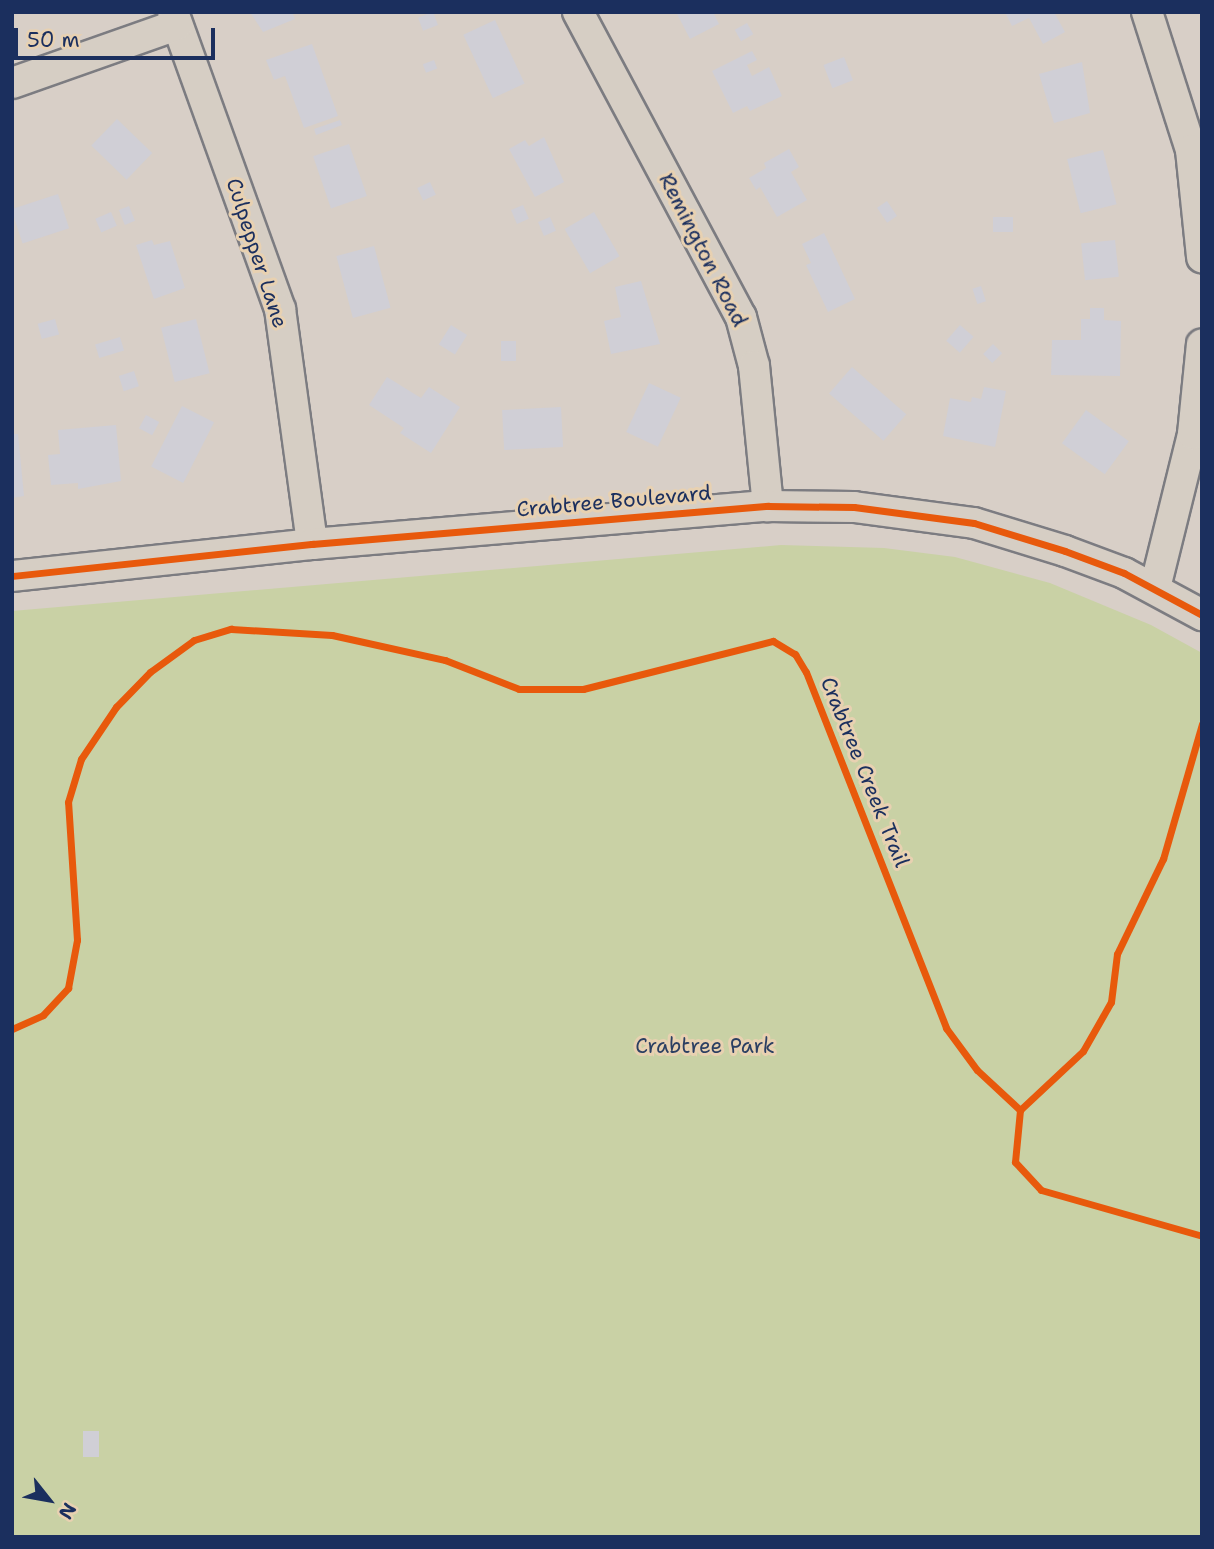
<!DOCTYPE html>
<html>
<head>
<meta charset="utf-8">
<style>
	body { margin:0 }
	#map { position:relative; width:1214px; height:1549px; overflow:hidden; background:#d8cfc7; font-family:"Shantell Sans",sans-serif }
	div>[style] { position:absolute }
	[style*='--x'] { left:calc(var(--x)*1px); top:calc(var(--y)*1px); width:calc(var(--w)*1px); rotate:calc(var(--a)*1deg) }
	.green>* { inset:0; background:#c9d1a5 }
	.building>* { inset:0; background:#d0cfd6; transform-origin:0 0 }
	.roads { filter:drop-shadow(2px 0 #7c7c81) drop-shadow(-2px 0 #7c7c81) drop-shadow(0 2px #7c7c81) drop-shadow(0 -2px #7c7c81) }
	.street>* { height:30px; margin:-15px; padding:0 15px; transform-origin:15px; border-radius:15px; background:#d6cec4 }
	.cycleway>* { height:7px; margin:-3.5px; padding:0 3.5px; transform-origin:3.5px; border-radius:3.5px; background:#e8590c }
	span { translate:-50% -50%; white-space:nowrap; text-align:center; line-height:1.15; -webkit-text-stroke:6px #e8d1b1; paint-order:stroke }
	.street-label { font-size:21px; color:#1b2f5e }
	.park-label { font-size:21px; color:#2b3f62 }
	.frame { position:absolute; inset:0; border:14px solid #1b2f5e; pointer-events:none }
	.north { position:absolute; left:14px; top:1465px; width:70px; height:70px; -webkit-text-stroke:5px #e8d1b1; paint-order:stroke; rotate:121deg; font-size:19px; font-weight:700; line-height:28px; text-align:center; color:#1b2f5e }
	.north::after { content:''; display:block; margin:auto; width:24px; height:32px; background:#1b2f5e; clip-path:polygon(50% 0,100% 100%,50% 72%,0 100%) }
	.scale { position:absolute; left:14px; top:28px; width:201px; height:32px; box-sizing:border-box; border:4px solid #1b2f5e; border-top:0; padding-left:9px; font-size:21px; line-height:24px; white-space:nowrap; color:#1b2f5e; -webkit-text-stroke:5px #e8d1b1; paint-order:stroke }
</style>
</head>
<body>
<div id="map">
	<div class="green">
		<i style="clip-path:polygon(781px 545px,884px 548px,955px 557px,1050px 583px,1151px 625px,1202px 653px,1202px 1537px,12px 1537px,12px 611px)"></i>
	</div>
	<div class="building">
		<i style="clip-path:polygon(250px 12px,292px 12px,295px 19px,263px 32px)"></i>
		<i style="left:433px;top:12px;width:14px;height:16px;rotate:69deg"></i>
		<i style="clip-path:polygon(676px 12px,713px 12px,719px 24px,690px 39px)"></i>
		<i style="clip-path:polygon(1005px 12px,1054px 12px,1065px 32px,1043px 44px,1029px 18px,1012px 26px)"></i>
		<i style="left:495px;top:20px;width:70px;height:35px;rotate:65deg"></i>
		<i style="left:747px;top:23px;width:13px;height:14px;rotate:61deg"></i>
		<i style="clip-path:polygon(312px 44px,338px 116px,304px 128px,285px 76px,274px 80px,266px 60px)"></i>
		<i style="clip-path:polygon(752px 51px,757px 60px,747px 65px,752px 76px,769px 67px,782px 96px,750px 111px,747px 106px,733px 113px,712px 71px)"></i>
		<i style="left:844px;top:57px;width:25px;height:22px;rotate:69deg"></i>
		<i style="left:434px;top:60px;width:9px;height:12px;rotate:69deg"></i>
		<i style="clip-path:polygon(1082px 62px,1090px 113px,1054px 123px,1039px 74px)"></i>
		<i style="left:117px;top:119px;width:49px;height:37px;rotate:44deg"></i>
		<i style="clip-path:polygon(340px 120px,342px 125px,316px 135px,314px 129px)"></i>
		<i style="clip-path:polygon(544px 137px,564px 182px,535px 197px,509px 149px,525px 140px,529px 146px)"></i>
		<i style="left:349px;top:144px;width:55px;height:38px;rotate:71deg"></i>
		<i style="clip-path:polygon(789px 149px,799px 167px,791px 172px,807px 200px,777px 217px,760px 187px,756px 190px,749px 178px,766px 168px,764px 163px)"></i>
		<i style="left:1103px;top:150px;width:56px;height:37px;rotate:76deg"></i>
		<i style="left:430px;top:182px;width:14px;height:14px;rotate:65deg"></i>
		<i style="left:58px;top:194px;width:36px;height:49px;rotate:72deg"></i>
		<i style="left:887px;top:201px;width:18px;height:12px;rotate:56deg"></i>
		<i style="left:523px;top:205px;width:15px;height:13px;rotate:67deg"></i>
		<i style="left:129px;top:206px;width:16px;height:11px;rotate:68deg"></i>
		<i style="left:111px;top:212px;width:15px;height:17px;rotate:67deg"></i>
		<i style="left:594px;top:212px;width:51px;height:34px;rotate:60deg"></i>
		<i style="left:550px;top:217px;width:15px;height:13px;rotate:67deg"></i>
		<i style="left:993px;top:217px;width:20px;height:15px"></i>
		<i style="clip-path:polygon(824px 233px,855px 299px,828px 312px,806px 265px,811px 263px,802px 244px)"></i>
		<i style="clip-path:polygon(152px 240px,154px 245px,170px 241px,185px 288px,154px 299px,136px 245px)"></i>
		<i style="left:1115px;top:240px;width:37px;height:34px;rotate:84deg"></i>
		<i style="left:374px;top:246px;width:64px;height:39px;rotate:75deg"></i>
		<i style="clip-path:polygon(641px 281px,660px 344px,611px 354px,604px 321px,621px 317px,615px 287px)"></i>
		<i style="left:981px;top:286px;width:16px;height:9px;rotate:72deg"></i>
		<i style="clip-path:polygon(1090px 308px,1104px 308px,1104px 320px,1121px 321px,1120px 376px,1051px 375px,1052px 340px,1081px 340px,1081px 319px,1090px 319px)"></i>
		<i style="left:55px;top:319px;width:16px;height:18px;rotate:75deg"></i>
		<i style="left:196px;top:319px;width:56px;height:36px;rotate:76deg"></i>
		<i style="left:451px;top:325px;width:19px;height:23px;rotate:32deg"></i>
		<i style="left:960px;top:325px;width:18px;height:21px;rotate:41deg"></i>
		<i style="left:120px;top:337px;width:14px;height:26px;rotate:73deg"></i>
		<i style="left:501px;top:341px;width:15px;height:20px"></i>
		<i style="left:993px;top:344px;width:13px;height:14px;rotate:45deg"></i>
		<i style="left:852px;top:367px;width:72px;height:35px;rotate:41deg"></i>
		<i style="left:134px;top:371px;width:16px;height:16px;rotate:72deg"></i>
		<i style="clip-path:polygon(387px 377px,421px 398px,429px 387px,460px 407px,431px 453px,400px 433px,404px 428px,369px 405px)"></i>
		<i style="left:649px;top:383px;width:35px;height:54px;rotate:25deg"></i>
		<i style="clip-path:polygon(984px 387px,1006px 391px,995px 447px,943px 436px,950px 398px,971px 402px,972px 397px,981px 399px)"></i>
		<i style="left:182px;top:406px;width:36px;height:68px;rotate:27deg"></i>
		<i style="left:561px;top:407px;width:40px;height:59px;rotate:87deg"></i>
		<i style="left:1086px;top:410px;width:53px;height:41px;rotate:36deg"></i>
		<i style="left:146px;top:415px;width:15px;height:15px;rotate:28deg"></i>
		<i style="clip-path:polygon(116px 425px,121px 481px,78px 489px,78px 483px,51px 485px,48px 455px,60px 454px,58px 430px)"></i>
		<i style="clip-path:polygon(12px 434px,18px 434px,24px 496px,12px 498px)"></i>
		<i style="left:83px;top:1431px;width:16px;height:26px"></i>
	</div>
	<div class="roads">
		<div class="street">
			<i style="--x:173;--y:12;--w:316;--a:70.2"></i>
			<i style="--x:280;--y:309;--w:237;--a:82.2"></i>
			<i style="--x:578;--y:12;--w:346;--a:61.9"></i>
			<i style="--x:741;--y:317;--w:51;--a:75.1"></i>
			<i style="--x:754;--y:366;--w:141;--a:84.3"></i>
			<i style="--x:1147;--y:12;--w:145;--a:72.3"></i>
			<i style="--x:1191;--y:150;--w:108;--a:84.1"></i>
			<i style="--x:12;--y:83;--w:175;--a:-19.4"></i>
			<i style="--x:12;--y:576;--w:302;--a:-6.1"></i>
			<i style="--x:312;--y:544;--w:458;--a:-4.8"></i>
			<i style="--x:768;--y:506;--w:86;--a:0.7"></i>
			<i style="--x:854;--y:507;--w:121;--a:7.6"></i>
			<i style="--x:974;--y:523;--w:95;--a:17.1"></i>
			<i style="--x:1065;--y:551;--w:63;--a:20.4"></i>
			<i style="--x:1124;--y:573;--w:89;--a:28.3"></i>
			<i style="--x:1155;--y:588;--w:159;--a:-76.1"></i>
			<i style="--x:1193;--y:434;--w:90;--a:-84.3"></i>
		</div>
	</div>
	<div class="cycleway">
		<i style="--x:12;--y:576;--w:302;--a:-6.1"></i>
		<i style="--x:312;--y:544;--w:458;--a:-4.8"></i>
		<i style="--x:768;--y:506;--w:86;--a:0.7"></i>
		<i style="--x:854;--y:507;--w:121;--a:7.6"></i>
		<i style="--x:974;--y:523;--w:95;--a:17.1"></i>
		<i style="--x:1065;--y:551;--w:63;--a:20.4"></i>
		<i style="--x:1124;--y:573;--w:89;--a:28.3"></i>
		<i style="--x:12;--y:1029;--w:34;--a:-24"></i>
		<i style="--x:43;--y:1015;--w:37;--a:-47"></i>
		<i style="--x:68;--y:988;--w:49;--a:-79.4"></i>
		<i style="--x:77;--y:940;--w:138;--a:-93.7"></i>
		<i style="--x:68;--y:802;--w:45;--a:-73.2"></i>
		<i style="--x:81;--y:759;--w:63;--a:-56.1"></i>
		<i style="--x:116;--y:707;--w:49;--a:-45.8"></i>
		<i style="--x:150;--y:672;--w:54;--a:-36"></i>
		<i style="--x:194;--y:640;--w:39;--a:-17"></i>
		<i style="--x:231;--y:629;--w:101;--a:3.4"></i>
		<i style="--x:332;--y:635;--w:116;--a:12.5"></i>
		<i style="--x:445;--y:660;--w:79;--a:21.4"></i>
		<i style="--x:519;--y:689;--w:64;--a:0"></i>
		<i style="--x:583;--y:689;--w:196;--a:-14.2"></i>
		<i style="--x:773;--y:641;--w:26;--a:31"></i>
		<i style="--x:795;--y:654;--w:21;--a:59"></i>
		<i style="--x:806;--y:672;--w:383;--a:68.5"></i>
		<i style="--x:946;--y:1028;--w:52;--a:53.6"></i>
		<i style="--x:977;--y:1070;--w:59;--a:42.9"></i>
		<i style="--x:1020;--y:1110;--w:86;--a:-43.1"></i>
		<i style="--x:1083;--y:1051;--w:56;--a:-60.3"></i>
		<i style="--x:1111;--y:1002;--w:48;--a:-82.9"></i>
		<i style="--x:1117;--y:954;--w:106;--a:-64.2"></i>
		<i style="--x:1163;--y:859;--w:141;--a:-73.9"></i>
		<i style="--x:1020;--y:1110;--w:52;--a:95.5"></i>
		<i style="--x:1015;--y:1162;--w:38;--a:47"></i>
		<i style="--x:1041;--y:1190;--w:167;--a:15.9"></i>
	</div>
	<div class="street-label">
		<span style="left:703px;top:250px;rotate:63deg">Remington Road</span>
		<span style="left:257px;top:253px;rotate:72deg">Culpepper Lane</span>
		<span style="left:614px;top:501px;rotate:-5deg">Crabtree Boulevard</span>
		<span style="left:865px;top:772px;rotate:68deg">Crabtree Creek Trail</span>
	</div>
	<div class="park-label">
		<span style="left:705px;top:1046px">Crabtree Park</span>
	</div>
	<div class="frame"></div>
	<div class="north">N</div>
	<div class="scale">50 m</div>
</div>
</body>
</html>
